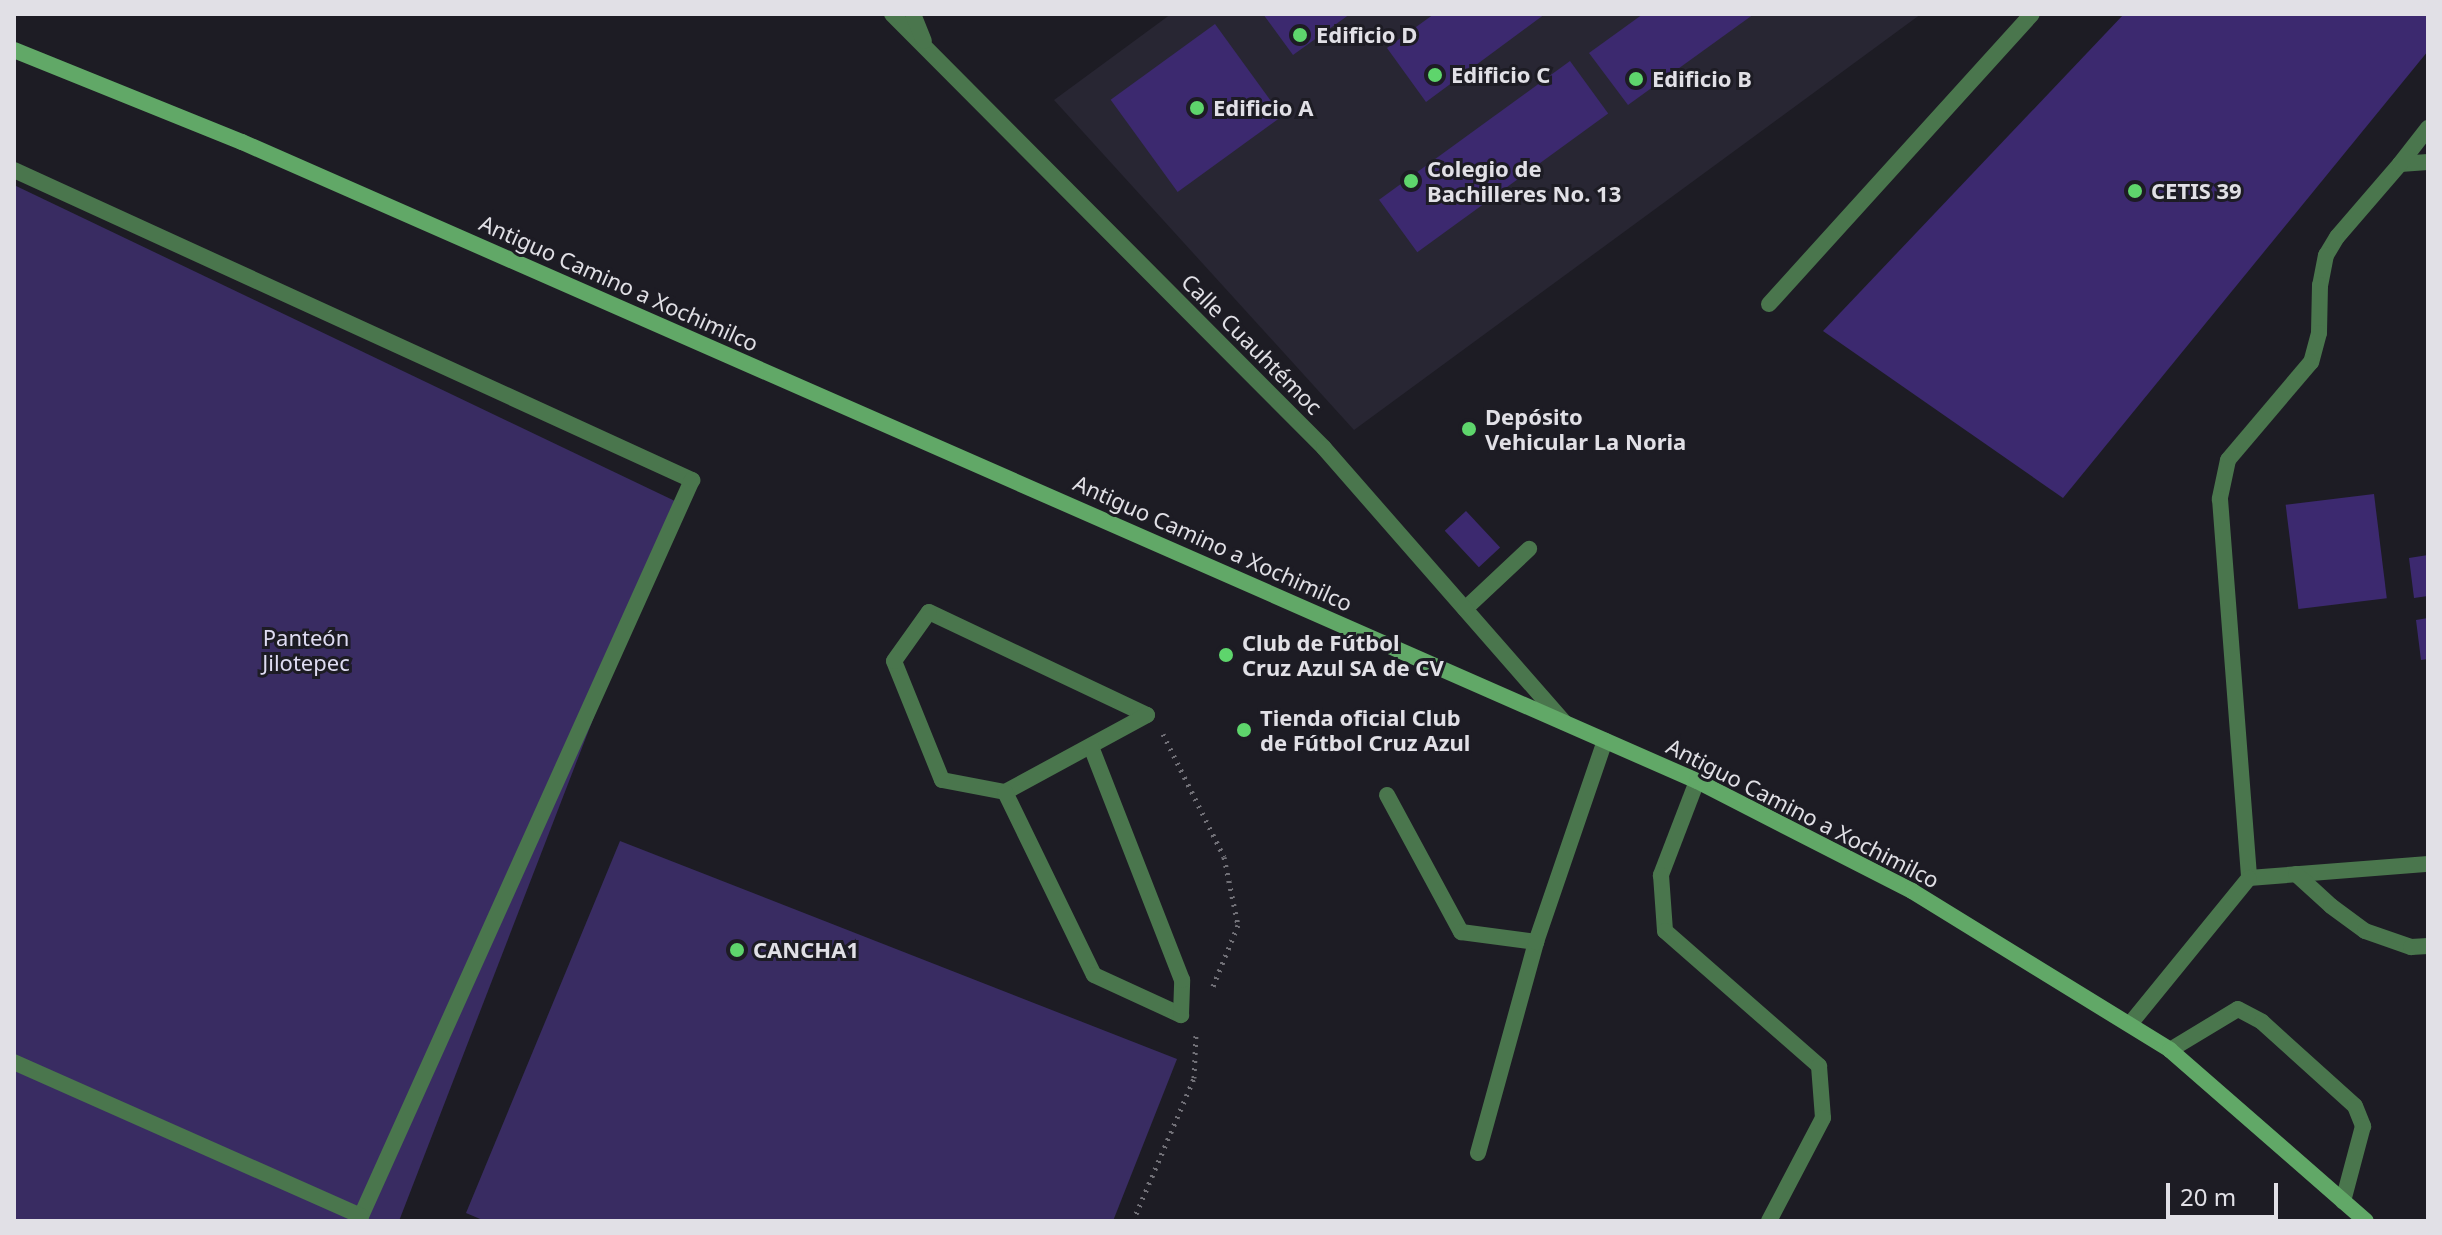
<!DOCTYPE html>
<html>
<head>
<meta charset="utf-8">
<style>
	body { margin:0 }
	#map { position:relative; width:2442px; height:1235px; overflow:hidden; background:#1d1c24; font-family:"Noto Sans",sans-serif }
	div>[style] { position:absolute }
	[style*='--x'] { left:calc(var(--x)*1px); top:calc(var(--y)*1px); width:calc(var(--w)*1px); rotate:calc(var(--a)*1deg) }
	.built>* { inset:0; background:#282633 }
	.green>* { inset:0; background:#392c62 }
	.building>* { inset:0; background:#3c296f; transform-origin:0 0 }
	.path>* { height:5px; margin-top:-2.5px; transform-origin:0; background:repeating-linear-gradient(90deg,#717077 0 2px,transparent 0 8px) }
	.service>* { height:16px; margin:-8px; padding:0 8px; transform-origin:8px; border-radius:8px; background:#4a764d }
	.minor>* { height:16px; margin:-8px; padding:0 8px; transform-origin:8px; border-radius:8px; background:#4a764d }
	.secondary>* { height:16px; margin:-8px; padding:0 8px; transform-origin:8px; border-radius:8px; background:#61a867 }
	.dots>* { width:22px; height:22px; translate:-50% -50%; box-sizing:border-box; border:4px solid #1d1c24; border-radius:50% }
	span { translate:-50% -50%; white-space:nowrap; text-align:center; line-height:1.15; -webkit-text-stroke:6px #1d1c24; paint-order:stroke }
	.poi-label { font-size:22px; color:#e1e0e6; font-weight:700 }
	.left { translate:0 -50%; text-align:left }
	.street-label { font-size:22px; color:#e1e0e6 }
	.park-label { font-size:22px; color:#dfdcf2 }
	.frame { position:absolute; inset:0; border:16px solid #e1e0e6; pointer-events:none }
	.scale { position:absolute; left:2166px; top:1183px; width:112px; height:36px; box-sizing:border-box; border:4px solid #e1e0e6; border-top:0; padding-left:10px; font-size:24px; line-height:28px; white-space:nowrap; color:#e1e0e6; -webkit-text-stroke:6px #1d1c24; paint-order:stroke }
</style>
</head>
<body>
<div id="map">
	<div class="built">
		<i style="clip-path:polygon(1171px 14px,1921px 14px,1354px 430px,1054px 100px)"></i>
	</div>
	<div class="green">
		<i style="clip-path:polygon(14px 185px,677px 502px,399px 1221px,14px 1221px)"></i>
		<i style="clip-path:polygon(620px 841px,1177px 1059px,1113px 1221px,485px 1221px,466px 1213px)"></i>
	</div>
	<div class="building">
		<i style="clip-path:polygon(1263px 14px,1350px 14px,1293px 55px)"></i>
		<i style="clip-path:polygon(1434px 14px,1545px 14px,1426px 102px,1387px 48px)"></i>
		<i style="clip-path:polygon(1643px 14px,1754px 14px,1628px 105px,1589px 53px)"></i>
		<i style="clip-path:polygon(2124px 14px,2428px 14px,2428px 51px,2063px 498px,1823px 331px)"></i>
		<i style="left:1215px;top:24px;width:114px;height:129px;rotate:54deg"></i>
		<i style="left:1570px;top:61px;width:65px;height:236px;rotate:54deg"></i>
		<i style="left:2374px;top:494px;width:105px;height:89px;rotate:83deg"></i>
		<i style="left:1466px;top:511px;width:50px;height:29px;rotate:47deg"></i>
		<i style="clip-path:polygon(2428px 555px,2428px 596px,2414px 598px,2409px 558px)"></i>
		<i style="clip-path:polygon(2428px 618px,2428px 659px,2421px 660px,2416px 620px)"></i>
	</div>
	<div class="path">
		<i style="--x:1163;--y:734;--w:137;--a:63.6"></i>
		<i style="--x:1224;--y:857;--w:69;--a:78.4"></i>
		<i style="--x:1238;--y:925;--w:71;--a:112.2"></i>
		<i style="--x:1133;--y:1221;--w:155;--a:-66.9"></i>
		<i style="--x:1194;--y:1078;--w:44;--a:-87.4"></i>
	</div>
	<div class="service">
		<i style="--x:14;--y:170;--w:746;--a:24.57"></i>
		<i style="--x:692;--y:480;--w:807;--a:114.21"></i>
		<i style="--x:361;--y:1216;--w:380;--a:-156.1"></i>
		<i style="--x:1769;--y:304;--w:391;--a:-47.8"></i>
		<i style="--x:1465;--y:609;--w:88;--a:-43.2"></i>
		<i style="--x:929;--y:612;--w:241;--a:25.3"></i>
		<i style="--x:1147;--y:715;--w:162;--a:151.5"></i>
		<i style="--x:1005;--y:792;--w:64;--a:-169.2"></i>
		<i style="--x:942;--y:780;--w:128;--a:-112"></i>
		<i style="--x:894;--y:661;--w:60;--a:-54.5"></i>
		<i style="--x:1697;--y:781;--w:101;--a:111"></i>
		<i style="--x:1661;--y:875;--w:56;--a:85.9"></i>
		<i style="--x:1665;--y:931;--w:205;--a:41.2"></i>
		<i style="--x:1819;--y:1066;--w:52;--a:85.6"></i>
		<i style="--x:1823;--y:1118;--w:116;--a:117.7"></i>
		<i style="--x:1005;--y:792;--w:203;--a:64.1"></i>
		<i style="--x:1094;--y:975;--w:96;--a:24.7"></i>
		<i style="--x:1181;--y:1015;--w:35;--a:-88"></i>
		<i style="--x:1182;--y:980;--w:251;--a:-111.3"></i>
		<i style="--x:1387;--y:795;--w:156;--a:61.6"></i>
		<i style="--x:1461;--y:932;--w:76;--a:7.6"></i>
		<i style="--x:2170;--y:1050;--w:79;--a:-31.1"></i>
		<i style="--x:2238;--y:1009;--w:27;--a:28"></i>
		<i style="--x:2262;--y:1022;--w:125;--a:42.1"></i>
		<i style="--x:2355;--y:1106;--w:22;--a:68"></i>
		<i style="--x:2363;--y:1126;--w:78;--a:104.9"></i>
		<i style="--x:1478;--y:1153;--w:219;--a:-74.6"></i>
		<i style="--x:1536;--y:942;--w:213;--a:-71.1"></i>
	</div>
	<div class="minor">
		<i style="--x:892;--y:14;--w:612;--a:45.13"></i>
		<i style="--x:1324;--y:448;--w:364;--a:48.8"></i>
		<i style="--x:913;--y:14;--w:29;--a:68"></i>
		<i style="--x:2428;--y:162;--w:28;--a:176"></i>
		<i style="--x:2400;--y:164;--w:96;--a:130.8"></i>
		<i style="--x:2337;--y:237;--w:21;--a:121"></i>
		<i style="--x:2326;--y:255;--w:31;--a:101"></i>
		<i style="--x:2320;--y:285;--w:48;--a:91.2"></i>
		<i style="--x:2319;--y:333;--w:30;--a:105"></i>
		<i style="--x:2311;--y:362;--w:128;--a:130.3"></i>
		<i style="--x:2228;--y:460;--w:40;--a:102"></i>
		<i style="--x:2220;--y:499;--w:380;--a:85.6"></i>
		<i style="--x:2249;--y:878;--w:180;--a:-4.5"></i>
		<i style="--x:2400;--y:164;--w:46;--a:-52.1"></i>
		<i style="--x:2296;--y:874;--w:47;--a:42.4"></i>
		<i style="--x:2331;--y:906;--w:42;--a:36.3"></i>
		<i style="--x:2365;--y:931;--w:49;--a:19.2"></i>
		<i style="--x:2411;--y:947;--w:17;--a:-3"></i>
		<i style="--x:2130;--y:1024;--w:188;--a:-50.8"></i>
	</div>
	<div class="secondary">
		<i style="--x:14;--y:50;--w:246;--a:22"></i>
		<i style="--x:242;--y:142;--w:1589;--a:23.71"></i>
		<i style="--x:1697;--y:781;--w:242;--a:27.1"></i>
		<i style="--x:1912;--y:891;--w:303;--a:31.6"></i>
		<i style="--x:2170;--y:1050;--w:260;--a:41.1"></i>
	</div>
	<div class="dots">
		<i style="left:1300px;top:35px;background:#5ed56c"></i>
		<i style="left:1435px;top:75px;background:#5ed56c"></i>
		<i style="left:1636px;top:79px;background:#5ed56c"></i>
		<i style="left:1197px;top:108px;background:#5ed56c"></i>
		<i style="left:1411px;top:181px;background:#5ed56c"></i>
		<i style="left:2135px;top:191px;background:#5ed56c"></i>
		<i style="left:1469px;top:429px;background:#5ed56c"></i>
		<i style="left:1226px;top:655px;background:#5ed56c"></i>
		<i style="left:1244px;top:730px;background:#5ed56c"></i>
		<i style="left:737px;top:950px;background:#5ed56c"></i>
	</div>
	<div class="poi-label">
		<span class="left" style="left:1316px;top:35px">Edificio D</span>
		<span class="left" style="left:1451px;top:75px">Edificio C</span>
		<span class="left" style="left:1652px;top:79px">Edificio B</span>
		<span class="left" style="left:1213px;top:108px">Edificio A</span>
		<span class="left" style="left:1427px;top:181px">Colegio de<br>Bachilleres No. 13</span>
		<span class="left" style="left:2151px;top:191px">CETIS 39</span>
		<span class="left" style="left:1485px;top:429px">Depósito<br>Vehicular La Noria</span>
		<span class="left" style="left:1242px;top:655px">Club de Fútbol<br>Cruz Azul SA de CV</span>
		<span class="left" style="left:1260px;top:730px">Tienda oficial Club<br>de Fútbol Cruz Azul</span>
		<span class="left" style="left:753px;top:950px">CANCHA1</span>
	</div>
	<div class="street-label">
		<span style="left:619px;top:283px;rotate:24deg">Antiguo Camino a Xochimilco</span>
		<span style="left:1252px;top:344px;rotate:45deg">Calle Cuauhtémoc</span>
		<span style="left:1213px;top:543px;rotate:24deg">Antiguo Camino a Xochimilco</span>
		<span style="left:1803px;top:813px;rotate:27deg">Antiguo Camino a Xochimilco</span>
	</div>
	<div class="park-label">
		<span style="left:306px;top:650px">Panteón<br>Jilotepec</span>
	</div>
	<div class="frame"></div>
	<div class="scale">20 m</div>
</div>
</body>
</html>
